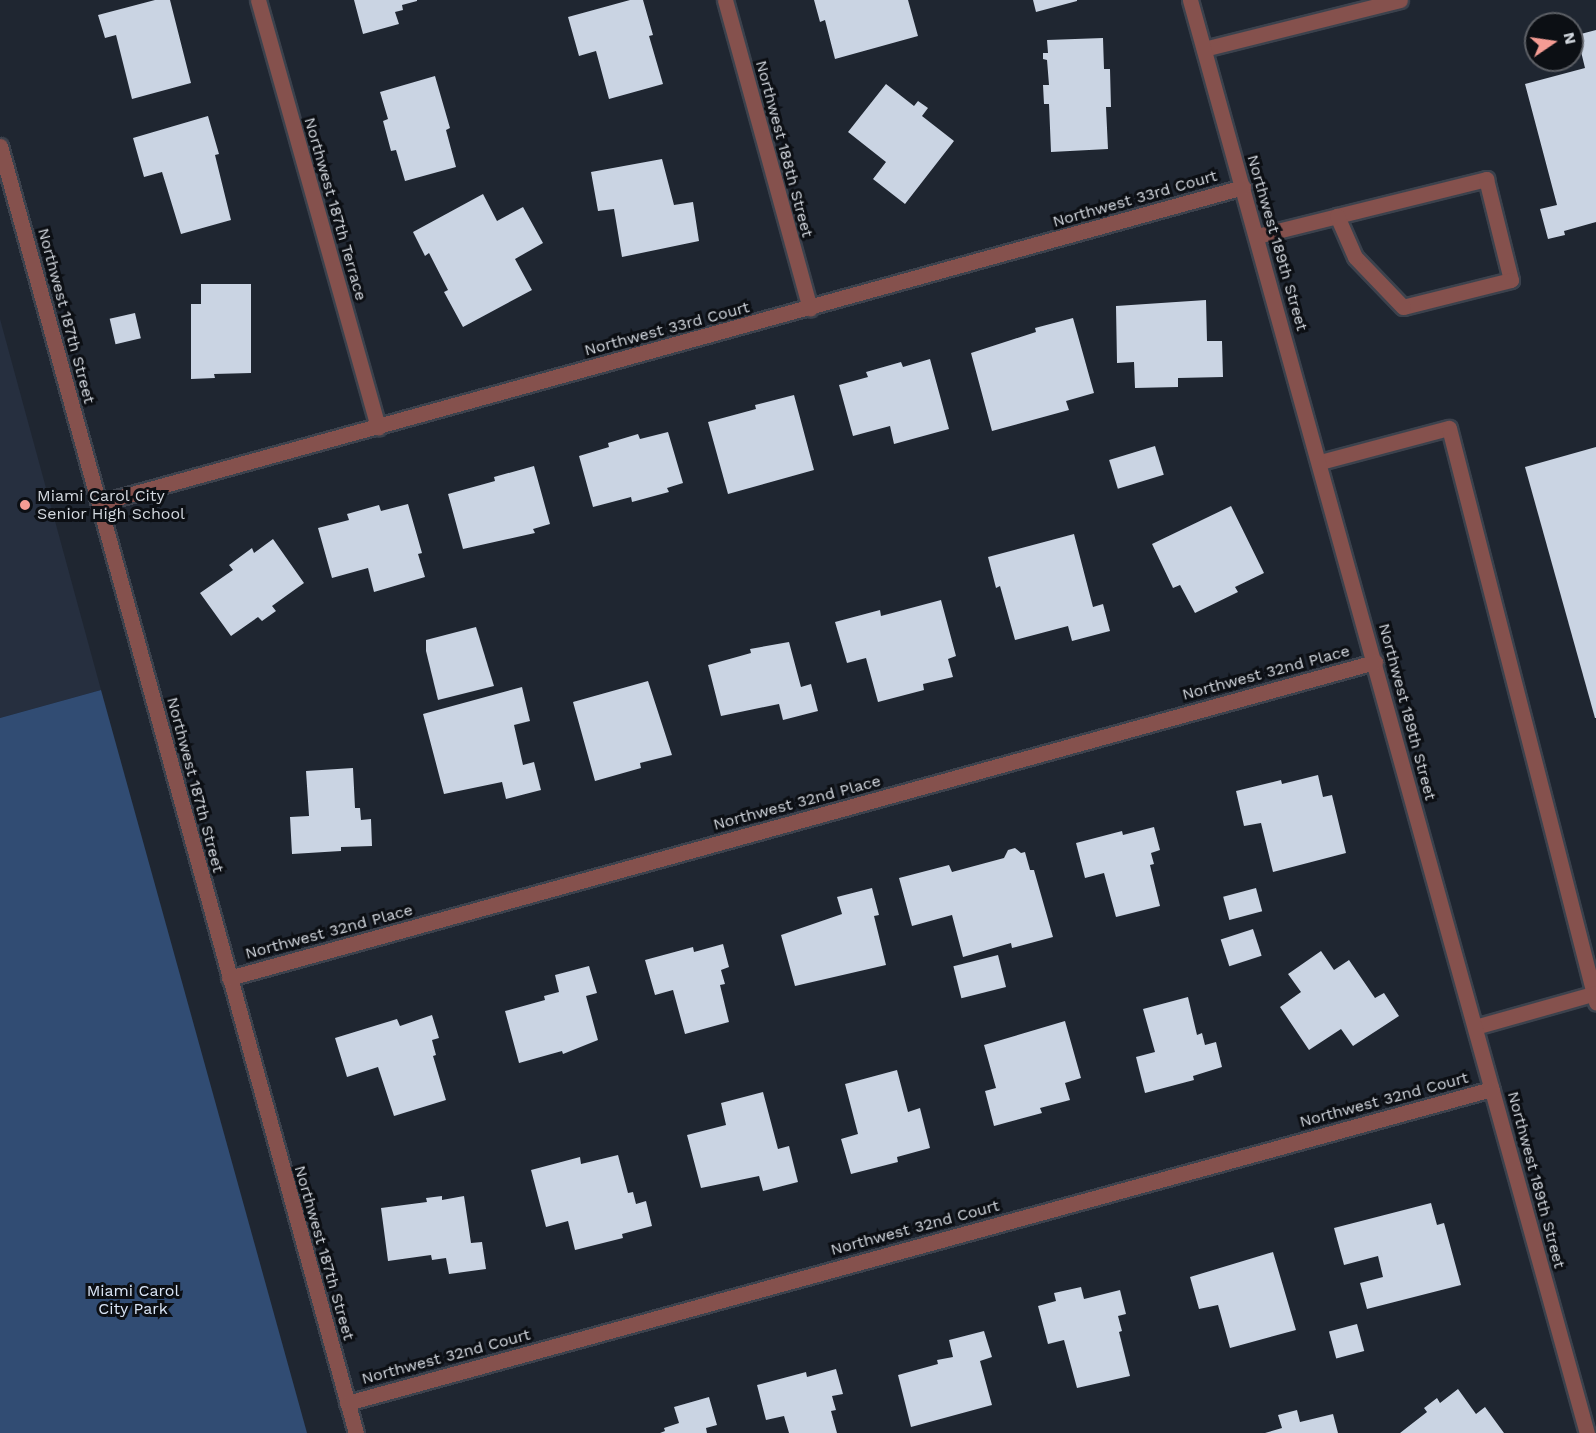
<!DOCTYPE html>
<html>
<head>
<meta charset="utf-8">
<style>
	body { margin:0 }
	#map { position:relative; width:1596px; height:1433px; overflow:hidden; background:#1f2631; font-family:"Work Sans",sans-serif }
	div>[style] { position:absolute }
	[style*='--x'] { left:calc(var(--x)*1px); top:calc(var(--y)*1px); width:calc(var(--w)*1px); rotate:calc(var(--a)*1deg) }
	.built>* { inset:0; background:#262f3f }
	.green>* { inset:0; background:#314c73 }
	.building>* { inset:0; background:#cad4e3; transform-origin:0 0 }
	.roads { filter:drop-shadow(2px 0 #3c424d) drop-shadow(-2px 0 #3c424d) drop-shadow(0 2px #3c424d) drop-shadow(0 -2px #3c424d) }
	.service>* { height:15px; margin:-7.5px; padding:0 7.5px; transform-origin:7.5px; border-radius:7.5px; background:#85514d }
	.minor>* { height:15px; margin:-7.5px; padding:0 7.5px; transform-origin:7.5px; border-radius:7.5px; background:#85514d }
	.dots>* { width:16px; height:16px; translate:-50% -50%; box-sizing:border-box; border:3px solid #0c0f14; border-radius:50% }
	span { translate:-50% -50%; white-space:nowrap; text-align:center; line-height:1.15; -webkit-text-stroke:6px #0c0f14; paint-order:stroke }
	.street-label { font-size:16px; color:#d3d8df }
	.poi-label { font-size:16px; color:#d3d8df }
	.left { translate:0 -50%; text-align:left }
	.park-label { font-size:16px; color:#dae5f6 }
	.north { position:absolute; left:1524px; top:12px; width:60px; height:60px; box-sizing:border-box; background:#0c0f14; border:2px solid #5c5f65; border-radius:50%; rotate:77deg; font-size:16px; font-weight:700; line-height:24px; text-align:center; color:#d3d8df }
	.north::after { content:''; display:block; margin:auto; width:21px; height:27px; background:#f59c94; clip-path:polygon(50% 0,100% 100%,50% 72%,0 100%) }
</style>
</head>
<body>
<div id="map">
	<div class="built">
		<i style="clip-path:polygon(0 319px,101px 690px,0 718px)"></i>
	</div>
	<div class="green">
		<i style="clip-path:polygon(101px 690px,307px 1433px,0 1433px,0 718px)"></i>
	</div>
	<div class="building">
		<i style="clip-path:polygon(155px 0,170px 0,191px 83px,132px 99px,116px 35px,105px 38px,98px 15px)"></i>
		<i style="clip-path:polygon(354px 0,417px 0,417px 1px,402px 5px,403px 10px,395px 12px,399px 24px,363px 34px)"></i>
		<i style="clip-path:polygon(630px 0,643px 0,653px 35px,649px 36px,663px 84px,609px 99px,596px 51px,579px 56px,568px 17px)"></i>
		<i style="clip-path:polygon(814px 0,908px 0,918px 36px,835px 59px,825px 20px,820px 22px)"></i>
		<i style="clip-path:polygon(1033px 0,1077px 0,1077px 1px,1036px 12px)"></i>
		<i style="clip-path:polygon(1596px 30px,1596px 222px,1564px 231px,1565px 235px,1548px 239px,1540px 209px,1557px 205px,1525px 84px,1585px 68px,1577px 35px)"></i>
		<i style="clip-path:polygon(1103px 38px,1104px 69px,1110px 69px,1111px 107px,1106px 107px,1108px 149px,1051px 152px,1049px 104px,1044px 104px,1043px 85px,1049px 85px,1047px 60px,1043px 59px,1043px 53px,1048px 53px,1047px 40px)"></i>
		<i style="clip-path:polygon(435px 76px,450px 128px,446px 130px,456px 167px,405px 181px,396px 150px,391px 151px,383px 121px,388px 119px,380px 92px)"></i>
		<i style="clip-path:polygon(886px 84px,914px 106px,918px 101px,928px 108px,922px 116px,954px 141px,905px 204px,873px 179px,886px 162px,848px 132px)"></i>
		<i style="clip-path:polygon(208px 116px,219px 154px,215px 155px,231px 220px,181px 234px,162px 172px,144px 177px,133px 138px)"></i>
		<i style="clip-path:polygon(662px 159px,674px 205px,693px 202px,699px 241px,622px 257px,614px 209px,598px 211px,591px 172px)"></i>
		<i style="clip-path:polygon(483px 194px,497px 221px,523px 207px,543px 243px,515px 259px,532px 290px,463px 327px,444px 292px,448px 290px,429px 253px,425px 256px,413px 232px)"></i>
		<i style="clip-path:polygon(201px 284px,251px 284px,251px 373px,214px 374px,215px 378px,191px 379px,191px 304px,201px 304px)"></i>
		<i style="clip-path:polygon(1206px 300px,1207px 341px,1222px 341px,1223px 377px,1178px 378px,1178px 387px,1135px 388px,1134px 362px,1117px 363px,1116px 306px)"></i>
		<i style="left:135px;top:313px;width:26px;height:26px;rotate:77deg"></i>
		<i style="clip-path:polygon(1073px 318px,1094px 393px,1066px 401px,1069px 410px,992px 431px,971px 353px,1036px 332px,1035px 328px)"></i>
		<i style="clip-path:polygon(930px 359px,949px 429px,894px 444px,890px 426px,853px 436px,839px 385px,868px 377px,866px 372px,901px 362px,903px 367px)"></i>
		<i style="clip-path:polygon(794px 395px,814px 470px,728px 494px,708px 422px,756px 409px,755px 405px)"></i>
		<i style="clip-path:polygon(668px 432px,683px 483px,667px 488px,669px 492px,632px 502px,631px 497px,593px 507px,579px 456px,609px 447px,608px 443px,638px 434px,640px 439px)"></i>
		<i style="left:1155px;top:446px;width:30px;height:48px;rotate:73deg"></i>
		<i style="clip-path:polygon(1596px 447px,1596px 718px,1595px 718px,1525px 467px)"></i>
		<i style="clip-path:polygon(534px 466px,550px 524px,533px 529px,535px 533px,463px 549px,448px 494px,495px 481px,494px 477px)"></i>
		<i style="clip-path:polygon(408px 504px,422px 553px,418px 554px,425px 577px,374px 592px,368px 568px,332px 578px,318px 528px,349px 520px,347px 514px,379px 505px,381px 511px)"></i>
		<i style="clip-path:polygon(1231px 506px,1264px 573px,1235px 587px,1238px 592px,1195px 613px,1180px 585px,1173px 588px,1152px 544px)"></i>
		<i style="clip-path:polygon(1074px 534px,1093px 607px,1103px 604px,1110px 631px,1072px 641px,1068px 626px,1015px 640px,1000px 586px,996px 588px,988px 557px)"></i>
		<i style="clip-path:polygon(273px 539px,304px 583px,272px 606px,276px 611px,262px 621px,258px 617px,231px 636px,200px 593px,233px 570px,229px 565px,252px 548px,254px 553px)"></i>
		<i style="clip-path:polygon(941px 600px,956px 656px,948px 659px,953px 677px,923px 684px,924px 690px,878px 702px,866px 658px,847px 663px,835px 622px,880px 610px,881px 616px)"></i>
		<i style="clip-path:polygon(476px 627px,494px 686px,438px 700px,426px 651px,426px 640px)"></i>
		<i style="clip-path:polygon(789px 642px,801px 687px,811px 684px,818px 711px,783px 720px,779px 704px,721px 716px,708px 665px,751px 653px,750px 649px)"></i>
		<i style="clip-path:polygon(648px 681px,672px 755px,640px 763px,641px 768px,595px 781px,573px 702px)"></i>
		<i style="clip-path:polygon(522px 687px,530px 721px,514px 725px,523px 765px,534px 762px,541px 790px,506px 799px,502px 782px,444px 794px,423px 714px)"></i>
		<i style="clip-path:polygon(353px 768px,355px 808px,360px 808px,361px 820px,371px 819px,372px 846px,341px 847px,341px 851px,292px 854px,290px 817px,309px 816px,306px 771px)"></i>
		<i style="clip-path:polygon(1318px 775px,1323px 797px,1332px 795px,1346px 853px,1273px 872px,1261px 823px,1244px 826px,1236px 791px,1281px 780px,1282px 784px)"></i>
		<i style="clip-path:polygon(1154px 827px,1160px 850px,1151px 853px,1154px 864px,1150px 865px,1160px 906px,1116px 917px,1104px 873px,1085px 878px,1076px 843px,1122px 831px,1123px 835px)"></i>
		<i style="clip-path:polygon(1015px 848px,1021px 853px,1025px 852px,1030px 870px,1034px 870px,1053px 937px,1012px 948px,1011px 943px,963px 957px,952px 915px,912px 926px,899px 878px,949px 865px,952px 872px,1004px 858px,1008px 850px)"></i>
		<i style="clip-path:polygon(872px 888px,879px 915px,874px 916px,886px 965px,795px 986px,781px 935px,842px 914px,837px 897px)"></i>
		<i style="left:1256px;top:888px;width:24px;height:34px;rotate:75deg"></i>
		<i style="left:1253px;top:929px;width:28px;height:34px;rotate:72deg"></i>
		<i style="clip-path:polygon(723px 944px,729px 967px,721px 970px,725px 984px,720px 985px,729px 1022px,685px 1034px,673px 990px,655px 995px,645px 960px,693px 947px,694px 952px)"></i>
		<i style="clip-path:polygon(1321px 951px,1334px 970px,1349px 960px,1375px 998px,1384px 993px,1399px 1016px,1353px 1046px,1341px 1029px,1309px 1050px,1280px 1007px,1301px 992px,1288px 974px)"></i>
		<i style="left:998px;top:955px;width:33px;height:46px;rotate:76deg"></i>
		<i style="clip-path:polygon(589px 966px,597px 993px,586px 996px,598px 1040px,563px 1054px,562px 1051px,519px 1063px,505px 1011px,545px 1000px,544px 996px,559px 992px,555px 975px)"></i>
		<i style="clip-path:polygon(1188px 997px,1197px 1035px,1202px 1033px,1205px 1045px,1216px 1042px,1222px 1067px,1193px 1076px,1194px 1080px,1145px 1093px,1136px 1057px,1155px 1052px,1143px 1009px)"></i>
		<i style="clip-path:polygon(432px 1015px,439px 1038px,432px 1040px,436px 1055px,433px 1056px,446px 1100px,394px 1116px,378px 1067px,347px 1077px,335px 1038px,397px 1019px,400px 1026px)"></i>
		<i style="clip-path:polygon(1065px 1021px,1081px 1078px,1065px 1083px,1070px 1100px,1040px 1108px,1042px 1113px,994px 1126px,985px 1091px,996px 1088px,984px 1045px)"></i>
		<i style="clip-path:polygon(897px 1070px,908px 1112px,920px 1108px,930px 1148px,897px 1157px,898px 1162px,851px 1174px,841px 1139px,858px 1134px,845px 1084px)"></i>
		<i style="clip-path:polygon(763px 1092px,778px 1149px,789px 1146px,798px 1182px,763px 1191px,759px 1176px,701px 1188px,687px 1135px,726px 1125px,721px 1103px)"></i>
		<i style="clip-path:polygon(618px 1155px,628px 1193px,633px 1192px,636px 1204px,646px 1201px,652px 1226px,622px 1234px,623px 1238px,575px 1250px,568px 1221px,546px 1227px,531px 1170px,580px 1157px,581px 1164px)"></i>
		<i style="clip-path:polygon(442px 1196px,442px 1200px,464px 1196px,471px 1243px,482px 1242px,486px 1269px,449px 1274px,446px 1258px,432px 1260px,431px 1255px,388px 1261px,381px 1208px,427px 1202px,426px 1198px)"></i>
		<i style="clip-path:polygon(1431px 1203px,1437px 1225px,1444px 1223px,1461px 1285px,1367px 1309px,1360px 1283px,1383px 1277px,1378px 1256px,1344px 1265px,1334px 1228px)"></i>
		<i style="clip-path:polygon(1273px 1252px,1296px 1330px,1230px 1348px,1218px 1305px,1199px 1309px,1190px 1277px)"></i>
		<i style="clip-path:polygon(1081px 1287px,1084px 1299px,1120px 1290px,1126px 1314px,1118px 1316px,1122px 1331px,1119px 1332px,1130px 1376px,1077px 1388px,1064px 1340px,1048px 1344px,1038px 1306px,1056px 1301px,1054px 1293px)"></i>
		<i style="left:1357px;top:1324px;width:28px;height:29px;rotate:75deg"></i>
		<i style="clip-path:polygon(984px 1331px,992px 1357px,980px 1361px,992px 1405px,911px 1427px,898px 1375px,938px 1364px,937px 1360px,953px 1357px,949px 1340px)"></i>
		<i style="clip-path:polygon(836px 1369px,843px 1394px,832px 1396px,836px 1410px,831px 1411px,837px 1433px,789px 1433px,784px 1416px,766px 1420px,757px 1385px,806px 1372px,807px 1377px)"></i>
		<i style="clip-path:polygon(1458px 1389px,1476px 1414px,1485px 1407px,1504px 1433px,1400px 1433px,1427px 1412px,1424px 1408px,1437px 1398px,1440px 1403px)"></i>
		<i style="clip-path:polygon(709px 1397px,717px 1425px,706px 1428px,707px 1433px,660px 1433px,665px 1431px,664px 1428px,679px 1423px,674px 1407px)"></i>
		<i style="clip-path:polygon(1297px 1410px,1300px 1422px,1333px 1414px,1338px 1433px,1265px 1433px,1282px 1428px,1278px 1415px)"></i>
	</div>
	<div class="roads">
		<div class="service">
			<i style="--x:1204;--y:49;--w:202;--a:-14"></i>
			<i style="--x:1257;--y:236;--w:82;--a:-14"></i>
			<i style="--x:1337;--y:216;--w:154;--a:-13.9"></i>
			<i style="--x:1486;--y:179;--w:104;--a:76.1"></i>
			<i style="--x:1511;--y:280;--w:111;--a:166"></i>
			<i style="--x:1403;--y:307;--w:69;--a:-133.8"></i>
			<i style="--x:1355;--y:257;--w:45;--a:-113.7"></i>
			<i style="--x:1320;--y:462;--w:133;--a:-14.8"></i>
			<i style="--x:1449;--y:428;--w:593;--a:75.64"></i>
			<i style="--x:1475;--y:1027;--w:126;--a:-15.7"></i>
		</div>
		<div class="minor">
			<i style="--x:258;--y:0;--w:444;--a:74.3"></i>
			<i style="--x:725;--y:0;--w:320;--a:74.6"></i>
			<i style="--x:1190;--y:0;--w:1487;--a:74.52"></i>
			<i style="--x:0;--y:146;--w:1335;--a:74.54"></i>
			<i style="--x:99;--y:503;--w:1187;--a:-15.44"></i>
			<i style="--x:229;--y:978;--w:1189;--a:-15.42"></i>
			<i style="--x:347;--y:1403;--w:1187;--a:-15.34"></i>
		</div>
	</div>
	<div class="dots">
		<i style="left:25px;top:505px;background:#f59c94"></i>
	</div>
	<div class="street-label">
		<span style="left:784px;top:149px;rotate:75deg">Northwest 188th Street</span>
		<span style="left:1135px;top:199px;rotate:-16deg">Northwest 33rd Court</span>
		<span style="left:335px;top:209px;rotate:74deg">Northwest 187th Terrace</span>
		<span style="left:1277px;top:243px;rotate:74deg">Northwest 189th Street</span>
		<span style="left:66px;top:316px;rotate:75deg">Northwest 187th Street</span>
		<span style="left:667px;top:329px;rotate:-15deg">Northwest 33rd Court</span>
		<span style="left:1266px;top:673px;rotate:-15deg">Northwest 32nd Place</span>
		<span style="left:1407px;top:712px;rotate:75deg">Northwest 189th Street</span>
		<span style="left:195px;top:785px;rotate:75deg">Northwest 187th Street</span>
		<span style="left:797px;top:803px;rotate:-15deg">Northwest 32nd Place</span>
		<span style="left:329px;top:932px;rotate:-15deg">Northwest 32nd Place</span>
		<span style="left:1384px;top:1100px;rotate:-15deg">Northwest 32nd Court</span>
		<span style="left:1536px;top:1180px;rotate:75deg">Northwest 189th Street</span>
		<span style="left:915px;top:1228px;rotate:-15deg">Northwest 32nd Court</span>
		<span style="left:324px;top:1253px;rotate:74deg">Northwest 187th Street</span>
		<span style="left:446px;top:1357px;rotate:-15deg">Northwest 32nd Court</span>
	</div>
	<div class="poi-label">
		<span class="left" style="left:37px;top:505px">Miami Carol City<br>Senior High School</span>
	</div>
	<div class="park-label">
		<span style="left:133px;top:1300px">Miami Carol<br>City Park</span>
	</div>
	<div class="north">N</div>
</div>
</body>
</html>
